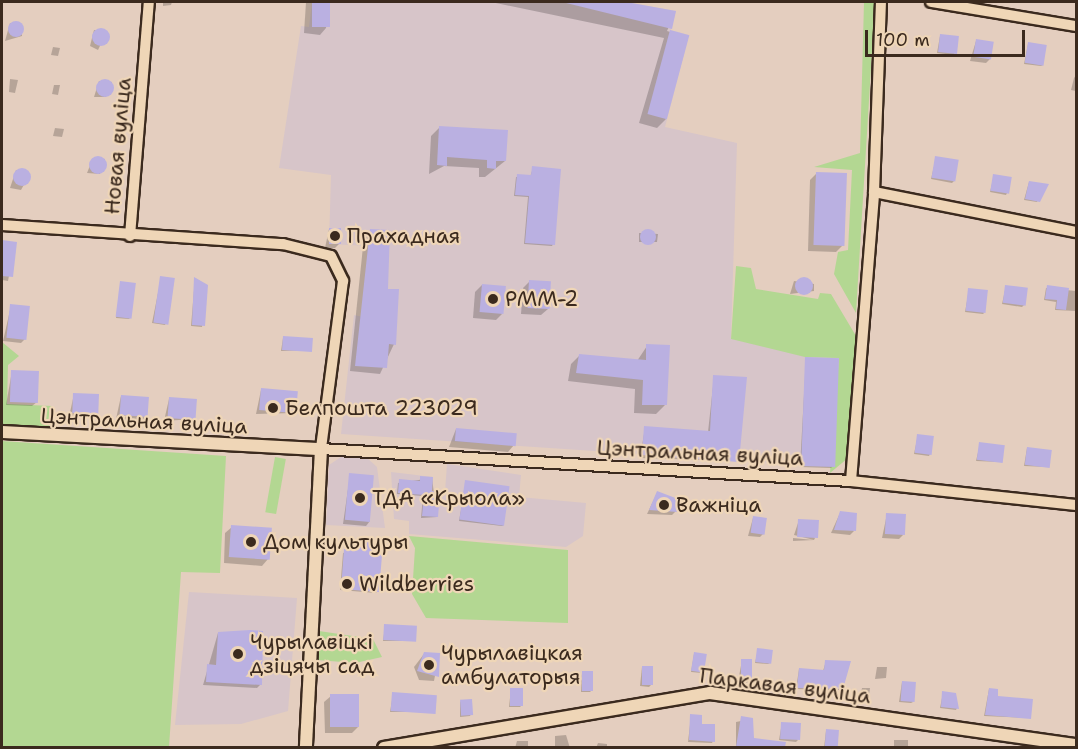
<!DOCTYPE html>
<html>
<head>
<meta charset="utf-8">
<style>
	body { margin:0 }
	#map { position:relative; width:1078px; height:749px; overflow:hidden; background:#e4cebf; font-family:"Shantell Sans",sans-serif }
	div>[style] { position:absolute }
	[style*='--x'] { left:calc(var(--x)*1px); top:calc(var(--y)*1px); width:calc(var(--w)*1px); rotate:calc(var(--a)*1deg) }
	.built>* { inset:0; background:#d7c5c9 }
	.green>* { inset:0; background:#b3d792; transform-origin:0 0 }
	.shadow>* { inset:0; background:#0003; transform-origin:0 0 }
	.building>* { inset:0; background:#bab0e1; transform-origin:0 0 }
	.round { border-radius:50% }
	.roads { filter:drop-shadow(2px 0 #3b2a1e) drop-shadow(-2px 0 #3b2a1e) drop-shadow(0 2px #3b2a1e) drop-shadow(0 -2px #3b2a1e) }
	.minor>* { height:10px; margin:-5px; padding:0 5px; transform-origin:5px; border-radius:5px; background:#efd6b7 }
	.tertiary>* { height:12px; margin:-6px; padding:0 6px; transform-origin:6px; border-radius:6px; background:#efd6b7 }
	.dots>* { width:16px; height:16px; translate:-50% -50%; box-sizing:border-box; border:3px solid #efd6b7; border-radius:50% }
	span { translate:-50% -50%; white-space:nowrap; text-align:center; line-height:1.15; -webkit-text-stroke:4.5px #efd6b7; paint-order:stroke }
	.street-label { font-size:21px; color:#3b2a1e }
	.poi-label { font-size:21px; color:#3b2a1e }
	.left { translate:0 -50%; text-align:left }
	.frame { position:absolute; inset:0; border:3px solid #3b2a1e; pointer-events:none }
	.scale { position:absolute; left:865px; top:30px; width:160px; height:27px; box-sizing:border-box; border:3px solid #3b2a1e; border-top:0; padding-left:8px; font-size:18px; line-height:21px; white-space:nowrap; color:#3b2a1e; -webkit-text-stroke:4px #efd6b7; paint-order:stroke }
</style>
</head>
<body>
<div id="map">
	<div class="built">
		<i style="clip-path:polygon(312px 2px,626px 2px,676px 11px,671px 30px,689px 35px,665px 127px,737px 143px,731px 338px,839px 358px,834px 467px,341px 434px,354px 315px,363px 317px,368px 246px,329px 244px,331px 175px,279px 168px,301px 26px,309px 27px)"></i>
		<i style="clip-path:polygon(341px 457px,366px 457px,377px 467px,385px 528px,326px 525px,329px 465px)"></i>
		<i style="clip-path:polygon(447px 464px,521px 475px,519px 497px,586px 503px,583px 536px,566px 547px,409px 534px,409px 521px,394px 519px,391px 472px,433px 477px,432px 491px,445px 492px)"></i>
		<i style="clip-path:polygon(189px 592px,297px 598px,288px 711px,241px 724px,175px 725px)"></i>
	</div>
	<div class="green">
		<i style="clip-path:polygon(864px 2px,875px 2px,856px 313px,834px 274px,838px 252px,848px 250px,852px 170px,814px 167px,860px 153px)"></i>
		<i style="clip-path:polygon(736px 266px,751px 268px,756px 289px,818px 299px,820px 293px,831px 294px,856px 336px,848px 458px,830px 473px,839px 358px,805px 357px,731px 339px)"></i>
		<i style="clip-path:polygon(2px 342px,19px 356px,8px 365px,7px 404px,52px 406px,49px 427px,2px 425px)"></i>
		<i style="clip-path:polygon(2px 441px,226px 456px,220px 573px,181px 572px,169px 747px,2px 747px)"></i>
		<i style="left:275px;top:457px;width:11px;height:56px;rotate:10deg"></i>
		<i style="clip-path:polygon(409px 536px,568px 550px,568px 623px,426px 618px,412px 594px,415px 548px)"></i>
		<i style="clip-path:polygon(319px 631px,373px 639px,382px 657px,355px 663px,317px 660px)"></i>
	</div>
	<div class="shadow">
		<i style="clip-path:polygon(163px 2px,172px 2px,171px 5px,163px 6px)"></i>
		<i style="clip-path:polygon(306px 2px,329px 2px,326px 28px,320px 35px,304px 33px)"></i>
		<i style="clip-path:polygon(491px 2px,622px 2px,675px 13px,667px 31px,687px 37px,666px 119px,657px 128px,639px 123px,664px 38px)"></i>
		<i style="clip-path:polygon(10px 23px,22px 24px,22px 36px,5px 41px)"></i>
		<i style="clip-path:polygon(94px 30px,107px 31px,98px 50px,90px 46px)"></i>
		<i style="clip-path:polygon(940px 36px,955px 53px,953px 55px,937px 53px)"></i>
		<i style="clip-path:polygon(976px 41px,990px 59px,986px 63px,970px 61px)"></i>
		<i style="clip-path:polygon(1028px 44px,1043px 65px,1041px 66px,1024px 64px)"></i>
		<i style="clip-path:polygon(53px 47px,60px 48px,58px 56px,51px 55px)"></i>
		<i style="clip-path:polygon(1076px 75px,1076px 91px,1071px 90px,1074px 78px)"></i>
		<i style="clip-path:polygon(10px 79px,18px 80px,15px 93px,9px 92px)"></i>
		<i style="clip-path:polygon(99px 81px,112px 82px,106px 97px,94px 97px)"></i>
		<i style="clip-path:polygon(54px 85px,60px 85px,58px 95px,52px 94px)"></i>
		<i style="clip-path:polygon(440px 127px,505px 161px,485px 177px,479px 177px,479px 168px,444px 166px,429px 174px,431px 136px)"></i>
		<i style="clip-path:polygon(64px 129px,62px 137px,53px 136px,55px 128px)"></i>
		<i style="clip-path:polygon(93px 158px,105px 159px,100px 174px,87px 173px)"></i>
		<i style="clip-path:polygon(936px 158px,954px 181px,952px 183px,931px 179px)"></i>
		<i style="clip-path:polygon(533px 168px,553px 244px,552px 246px,524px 244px,528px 197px,514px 196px,516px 177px,530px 177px)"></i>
		<i style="clip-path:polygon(16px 170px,30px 174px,21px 190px,10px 188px)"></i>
		<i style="clip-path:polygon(817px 173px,843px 245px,836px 252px,808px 251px,810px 180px)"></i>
		<i style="clip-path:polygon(994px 176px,1007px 193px,1006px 195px,990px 192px)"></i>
		<i style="clip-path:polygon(1029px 182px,1047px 185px,1037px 202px,1024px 200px)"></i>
		<i style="clip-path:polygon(329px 229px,339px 244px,335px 248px,325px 248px)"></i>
		<i style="clip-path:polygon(370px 231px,394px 344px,380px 374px,350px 371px,364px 237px)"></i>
		<i style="clip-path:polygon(639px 233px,658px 234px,657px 242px,639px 242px)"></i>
		<i style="clip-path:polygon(2px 241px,15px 243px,8px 281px,2px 280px)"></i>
		<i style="clip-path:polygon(161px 278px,166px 323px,165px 325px,152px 323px)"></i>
		<i style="clip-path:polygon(195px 278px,206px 285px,202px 327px,191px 326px)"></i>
		<i style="clip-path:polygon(530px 281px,548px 309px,541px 315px,521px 314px,523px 288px)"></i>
		<i style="clip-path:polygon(794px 281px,814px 284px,814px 291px,790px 294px)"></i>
		<i style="clip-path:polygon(121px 283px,130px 318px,129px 319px,116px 318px)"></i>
		<i style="clip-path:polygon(482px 285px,502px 314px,496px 320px,473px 318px,475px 292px)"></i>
		<i style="clip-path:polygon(1006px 286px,1024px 305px,1022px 307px,1002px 304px)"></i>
		<i style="clip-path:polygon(1046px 288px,1076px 291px,1076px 311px,1055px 310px,1056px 302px,1044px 300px)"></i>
		<i style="clip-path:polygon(969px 290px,984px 313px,983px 314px,965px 312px)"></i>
		<i style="clip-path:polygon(11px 306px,25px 339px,21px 343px,3px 341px)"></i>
		<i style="clip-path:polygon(283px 338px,311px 350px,281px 351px)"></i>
		<i style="clip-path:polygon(647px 346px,665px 405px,656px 414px,634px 413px,635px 389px,568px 381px,571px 364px,580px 355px,637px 361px)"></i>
		<i style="clip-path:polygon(806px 358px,833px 466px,831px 468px,800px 467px)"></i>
		<i style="clip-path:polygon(12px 371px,37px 402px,32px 406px,6px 405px)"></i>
		<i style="clip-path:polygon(714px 377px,737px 461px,640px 458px,645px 428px,708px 432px)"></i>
		<i style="clip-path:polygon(261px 390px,294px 413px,256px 414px)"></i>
		<i style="clip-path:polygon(74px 394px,96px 414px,92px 418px,69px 417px)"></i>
		<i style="clip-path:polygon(121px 396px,146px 417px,142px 421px,116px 419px)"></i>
		<i style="clip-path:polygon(169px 399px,194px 419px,164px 421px)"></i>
		<i style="clip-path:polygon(456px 429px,514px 445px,508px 452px,449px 447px)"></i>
		<i style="clip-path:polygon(918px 435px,930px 454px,929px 456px,914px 454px)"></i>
		<i style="clip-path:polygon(980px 444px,1001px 462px,976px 461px)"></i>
		<i style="clip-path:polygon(1027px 448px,1049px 467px,1024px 466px)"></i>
		<i style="clip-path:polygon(350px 475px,370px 521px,366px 526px,343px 524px)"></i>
		<i style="clip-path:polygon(432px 478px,437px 517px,421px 518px,423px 496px,397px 494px,398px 483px)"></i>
		<i style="clip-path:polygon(466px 482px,504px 525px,502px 526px,459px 521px)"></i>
		<i style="clip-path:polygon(657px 493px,676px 511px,672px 515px,647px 514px)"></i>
		<i style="clip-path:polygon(840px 513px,854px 531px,850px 535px,831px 533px)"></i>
		<i style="clip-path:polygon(887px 514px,903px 535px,899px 539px,882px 538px)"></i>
		<i style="clip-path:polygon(753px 518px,764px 533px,760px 537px,748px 536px)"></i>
		<i style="clip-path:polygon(799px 520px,815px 538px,814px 540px,794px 535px)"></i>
		<i style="clip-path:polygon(232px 527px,268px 559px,262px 566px,224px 563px,225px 533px)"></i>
		<i style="clip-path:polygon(793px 538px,814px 540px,793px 541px)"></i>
		<i style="clip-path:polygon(353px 542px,377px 591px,376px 593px,340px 590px,343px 553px,351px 551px)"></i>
		<i style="clip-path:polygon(385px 626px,415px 641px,383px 641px)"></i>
		<i style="clip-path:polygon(218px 633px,261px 684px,257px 688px,203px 685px)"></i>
		<i style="clip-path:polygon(758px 650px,770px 663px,768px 664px,755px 663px)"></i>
		<i style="clip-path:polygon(424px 654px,439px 654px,434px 681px,419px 680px,414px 667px)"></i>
		<i style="clip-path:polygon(694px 654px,704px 671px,702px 673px,691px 672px)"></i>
		<i style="clip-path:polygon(742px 660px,749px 681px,747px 683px,738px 682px)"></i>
		<i style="clip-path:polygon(826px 661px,840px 690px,796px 689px,799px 669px,823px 671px)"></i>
		<i style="clip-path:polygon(642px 667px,651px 685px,649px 687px,640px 686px)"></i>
		<i style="clip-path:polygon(887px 667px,886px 678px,875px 679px,877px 667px)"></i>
		<i style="clip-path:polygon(582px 673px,591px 691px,590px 692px,581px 692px)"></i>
		<i style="clip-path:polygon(902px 682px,913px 702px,911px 703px,899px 702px)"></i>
		<i style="clip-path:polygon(862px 688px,870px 688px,868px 703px,859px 702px)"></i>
		<i style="clip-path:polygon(511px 689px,522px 705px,520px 707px,509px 707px)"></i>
		<i style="clip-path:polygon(989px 689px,996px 697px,1029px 718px,984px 716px)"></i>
		<i style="clip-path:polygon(943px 693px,957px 708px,956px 710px,940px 708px)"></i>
		<i style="clip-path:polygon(393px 694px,435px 712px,390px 712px)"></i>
		<i style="clip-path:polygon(331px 696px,359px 726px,352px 733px,325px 733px,324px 702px)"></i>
		<i style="clip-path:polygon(460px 701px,471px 714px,470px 716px,460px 717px)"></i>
		<i style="clip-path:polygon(691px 716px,713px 741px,712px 743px,688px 742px)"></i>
		<i style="clip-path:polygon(751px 719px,752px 739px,774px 742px,773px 748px,736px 748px,736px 722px)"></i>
		<i style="clip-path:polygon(782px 723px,798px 740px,796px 742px,779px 740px)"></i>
		<i style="clip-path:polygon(826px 731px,838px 731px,836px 748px,824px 748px)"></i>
		<i style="clip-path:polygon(566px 735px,570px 748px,555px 748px,555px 736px)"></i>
		<i style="left:908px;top:740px;width:8px;height:14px;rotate:90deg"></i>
		<i style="clip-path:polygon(528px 741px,528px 748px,515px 748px,517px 741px)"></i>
		<i style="clip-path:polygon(607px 744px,607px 748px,596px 748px,598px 743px)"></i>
	</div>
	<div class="building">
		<i style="left:312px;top:2px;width:18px;height:25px"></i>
		<i style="clip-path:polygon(562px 2px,626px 2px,676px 11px,672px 29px)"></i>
		<i class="round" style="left:8px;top:21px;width:16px;height:16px"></i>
		<i class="round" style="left:92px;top:28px;width:18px;height:18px"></i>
		<i style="left:670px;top:30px;width:20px;height:87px;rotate:15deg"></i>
		<i style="left:940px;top:34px;width:19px;height:18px;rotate:6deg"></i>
		<i style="left:976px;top:39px;width:18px;height:18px;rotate:9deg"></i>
		<i style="left:1028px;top:42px;width:19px;height:21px;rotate:9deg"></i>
		<i class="round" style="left:96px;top:79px;width:18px;height:18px"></i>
		<i style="clip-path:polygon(439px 126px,508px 130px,506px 161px,496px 161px,496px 169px,487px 168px,487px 160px,447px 157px,447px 166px,437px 165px)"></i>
		<i style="left:935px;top:156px;width:24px;height:22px;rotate:9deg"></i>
		<i class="round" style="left:89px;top:156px;width:18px;height:18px"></i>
		<i style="clip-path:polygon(532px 166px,561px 169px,555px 245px,525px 243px,529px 196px,515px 195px,517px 174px,531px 175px)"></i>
		<i class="round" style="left:13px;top:168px;width:18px;height:18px"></i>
		<i style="left:816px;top:172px;width:31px;height:73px;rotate:2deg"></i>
		<i style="left:993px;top:174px;width:19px;height:17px;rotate:9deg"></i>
		<i style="clip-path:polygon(1029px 181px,1049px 184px,1040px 202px,1025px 199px)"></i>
		<i style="left:329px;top:228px;width:12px;height:16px"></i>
		<i class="round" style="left:640px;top:229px;width:16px;height:16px"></i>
		<i style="clip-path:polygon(370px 229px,390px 230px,388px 289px,399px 289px,396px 345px,389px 344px,387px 368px,355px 366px)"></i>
		<i style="clip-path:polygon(2px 240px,17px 242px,13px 277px,2px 276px)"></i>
		<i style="left:160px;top:276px;width:15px;height:47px;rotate:8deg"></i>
		<i style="clip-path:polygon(194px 277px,208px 285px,205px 326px,192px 325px)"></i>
		<i class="round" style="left:795px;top:277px;width:18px;height:18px"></i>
		<i style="left:529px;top:280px;width:22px;height:28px;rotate:3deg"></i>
		<i style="left:120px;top:281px;width:16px;height:36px;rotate:7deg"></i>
		<i style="left:482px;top:284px;width:24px;height:28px;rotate:5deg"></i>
		<i style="left:1005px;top:285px;width:23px;height:18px;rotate:7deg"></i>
		<i style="clip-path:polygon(1047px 285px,1069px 288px,1066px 310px,1056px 309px,1057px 300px,1045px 299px)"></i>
		<i style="left:968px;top:288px;width:20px;height:23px;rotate:6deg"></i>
		<i style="left:10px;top:304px;width:20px;height:34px;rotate:6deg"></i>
		<i style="left:283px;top:336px;width:30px;height:14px;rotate:4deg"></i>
		<i style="clip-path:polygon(646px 344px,670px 345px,667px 405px,642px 405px,643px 380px,576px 373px,579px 354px,646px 360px)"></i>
		<i style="left:805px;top:357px;width:34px;height:109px;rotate:2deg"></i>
		<i style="left:11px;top:370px;width:28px;height:32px;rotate:2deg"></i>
		<i style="clip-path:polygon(713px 375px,747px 377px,739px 462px,642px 455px,644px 426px,710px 431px)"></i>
		<i style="left:261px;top:388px;width:37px;height:22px;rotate:5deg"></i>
		<i style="left:73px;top:393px;width:26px;height:20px;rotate:2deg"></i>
		<i style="left:121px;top:395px;width:28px;height:20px;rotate:4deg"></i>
		<i style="left:169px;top:397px;width:28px;height:21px;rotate:4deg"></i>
		<i style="left:456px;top:428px;width:61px;height:13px;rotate:5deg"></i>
		<i style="left:917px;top:434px;width:17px;height:19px;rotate:7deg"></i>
		<i style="left:979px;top:442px;width:26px;height:18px;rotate:7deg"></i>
		<i style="left:1027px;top:447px;width:25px;height:18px;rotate:7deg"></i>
		<i style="left:349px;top:473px;width:25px;height:47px;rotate:5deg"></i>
		<i style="clip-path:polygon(420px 476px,433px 477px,432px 491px,440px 492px,438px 517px,422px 516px,424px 495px,398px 493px,399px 479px,420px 481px)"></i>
		<i style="left:465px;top:480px;width:45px;height:40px;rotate:8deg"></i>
		<i style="clip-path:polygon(657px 491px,678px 499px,678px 512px,649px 510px)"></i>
		<i style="clip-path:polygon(840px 511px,857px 513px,856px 531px,834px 530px)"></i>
		<i style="left:886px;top:513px;width:20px;height:21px;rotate:3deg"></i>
		<i style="left:753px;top:516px;width:14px;height:17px;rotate:8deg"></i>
		<i style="left:798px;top:519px;width:21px;height:18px;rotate:3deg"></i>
		<i style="left:231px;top:525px;width:41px;height:32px;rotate:4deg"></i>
		<i style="clip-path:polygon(353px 541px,383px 543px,379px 592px,341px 589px,344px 549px,352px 550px)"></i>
		<i style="left:384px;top:624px;width:33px;height:16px;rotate:3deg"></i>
		<i style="clip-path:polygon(250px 630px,263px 631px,262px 685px,206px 682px,207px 664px,216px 665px,218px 632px)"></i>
		<i style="left:757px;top:648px;width:16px;height:14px;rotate:7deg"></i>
		<i style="clip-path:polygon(424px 652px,440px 653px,439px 677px,417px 671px)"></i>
		<i style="left:694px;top:652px;width:13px;height:19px;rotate:9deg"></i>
		<i style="left:741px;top:659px;width:11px;height:22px"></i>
		<i style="clip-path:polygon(825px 660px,851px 661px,843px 689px,797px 688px,799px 668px,824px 670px)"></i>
		<i style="left:642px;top:666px;width:11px;height:19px"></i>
		<i style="left:582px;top:671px;width:11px;height:20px"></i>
		<i style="left:902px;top:681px;width:14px;height:20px;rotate:4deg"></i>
		<i style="left:510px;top:688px;width:13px;height:18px"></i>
		<i style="clip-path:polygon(989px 688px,998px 689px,998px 696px,1033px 699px,1031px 719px,985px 715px)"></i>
		<i style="clip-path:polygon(942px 691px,956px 693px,959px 709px,941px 707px)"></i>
		<i style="left:392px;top:692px;width:45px;height:19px;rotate:4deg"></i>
		<i style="left:330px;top:694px;width:29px;height:33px"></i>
		<i style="left:472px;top:699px;width:16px;height:12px;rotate:86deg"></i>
		<i style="clip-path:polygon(690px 714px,702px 715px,702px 724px,715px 724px,715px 742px,689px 740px)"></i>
		<i style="clip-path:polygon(741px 716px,753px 718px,754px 738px,786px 742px,785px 747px,736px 747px)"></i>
		<i style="left:781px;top:722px;width:20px;height:17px;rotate:3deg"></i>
		<i style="left:826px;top:729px;width:13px;height:18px;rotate:4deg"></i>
	</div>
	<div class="roads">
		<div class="minor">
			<i style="--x:931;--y:2;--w:147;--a:9.4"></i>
			<i style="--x:874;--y:192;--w:206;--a:11.2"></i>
			<i style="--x:2;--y:225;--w:282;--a:3.9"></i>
			<i style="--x:283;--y:244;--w:49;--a:14"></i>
			<i style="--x:331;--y:256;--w:28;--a:64"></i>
			<i style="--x:343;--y:281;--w:169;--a:97.5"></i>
			<i style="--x:321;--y:449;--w:531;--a:3.46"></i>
			<i style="--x:851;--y:481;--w:226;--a:6.1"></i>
			<i style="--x:130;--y:236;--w:235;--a:-85.4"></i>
			<i style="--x:851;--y:481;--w:290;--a:-85.4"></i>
			<i style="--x:874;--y:192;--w:190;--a:-87.9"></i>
		</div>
		<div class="tertiary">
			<i style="--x:2;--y:432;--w:319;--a:3.1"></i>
			<i style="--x:321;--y:449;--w:299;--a:92.9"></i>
			<i style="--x:384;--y:748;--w:331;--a:-9.6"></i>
			<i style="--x:710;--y:693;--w:370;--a:8.1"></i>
		</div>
	</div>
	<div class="dots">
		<i style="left:335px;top:236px;background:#3b2a1e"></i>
		<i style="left:493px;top:299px;background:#3b2a1e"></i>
		<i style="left:273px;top:408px;background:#3b2a1e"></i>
		<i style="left:360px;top:498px;background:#3b2a1e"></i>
		<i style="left:664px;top:505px;background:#3b2a1e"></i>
		<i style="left:251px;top:542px;background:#3b2a1e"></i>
		<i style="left:347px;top:584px;background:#3b2a1e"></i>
		<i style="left:238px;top:654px;background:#3b2a1e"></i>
		<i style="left:429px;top:665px;background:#3b2a1e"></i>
	</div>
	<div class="street-label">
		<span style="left:118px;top:146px;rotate:-85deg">Новая вуліца</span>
		<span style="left:144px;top:421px;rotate:3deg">Цэнтральная вуліца</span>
		<span style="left:700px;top:453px;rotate:3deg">Цэнтральная вуліца</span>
		<span style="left:785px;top:686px;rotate:7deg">Паркавая вуліца</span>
	</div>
	<div class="poi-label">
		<span class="left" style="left:347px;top:236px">Прахадная</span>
		<span class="left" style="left:505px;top:299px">РММ-2</span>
		<span class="left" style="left:285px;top:408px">Белпошта 223029</span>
		<span class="left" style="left:372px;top:498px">ТДА «Крыола»</span>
		<span class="left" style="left:676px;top:505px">Важніца</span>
		<span class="left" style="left:263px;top:542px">Дом культуры</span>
		<span class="left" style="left:359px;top:584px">Wildberries</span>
		<span class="left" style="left:250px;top:654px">Чурылавіцкі<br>дзіцячы сад</span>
		<span class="left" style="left:441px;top:665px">Чурылавіцкая<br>амбулаторыя</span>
	</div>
	<div class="frame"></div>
	<div class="scale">100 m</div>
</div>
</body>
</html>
